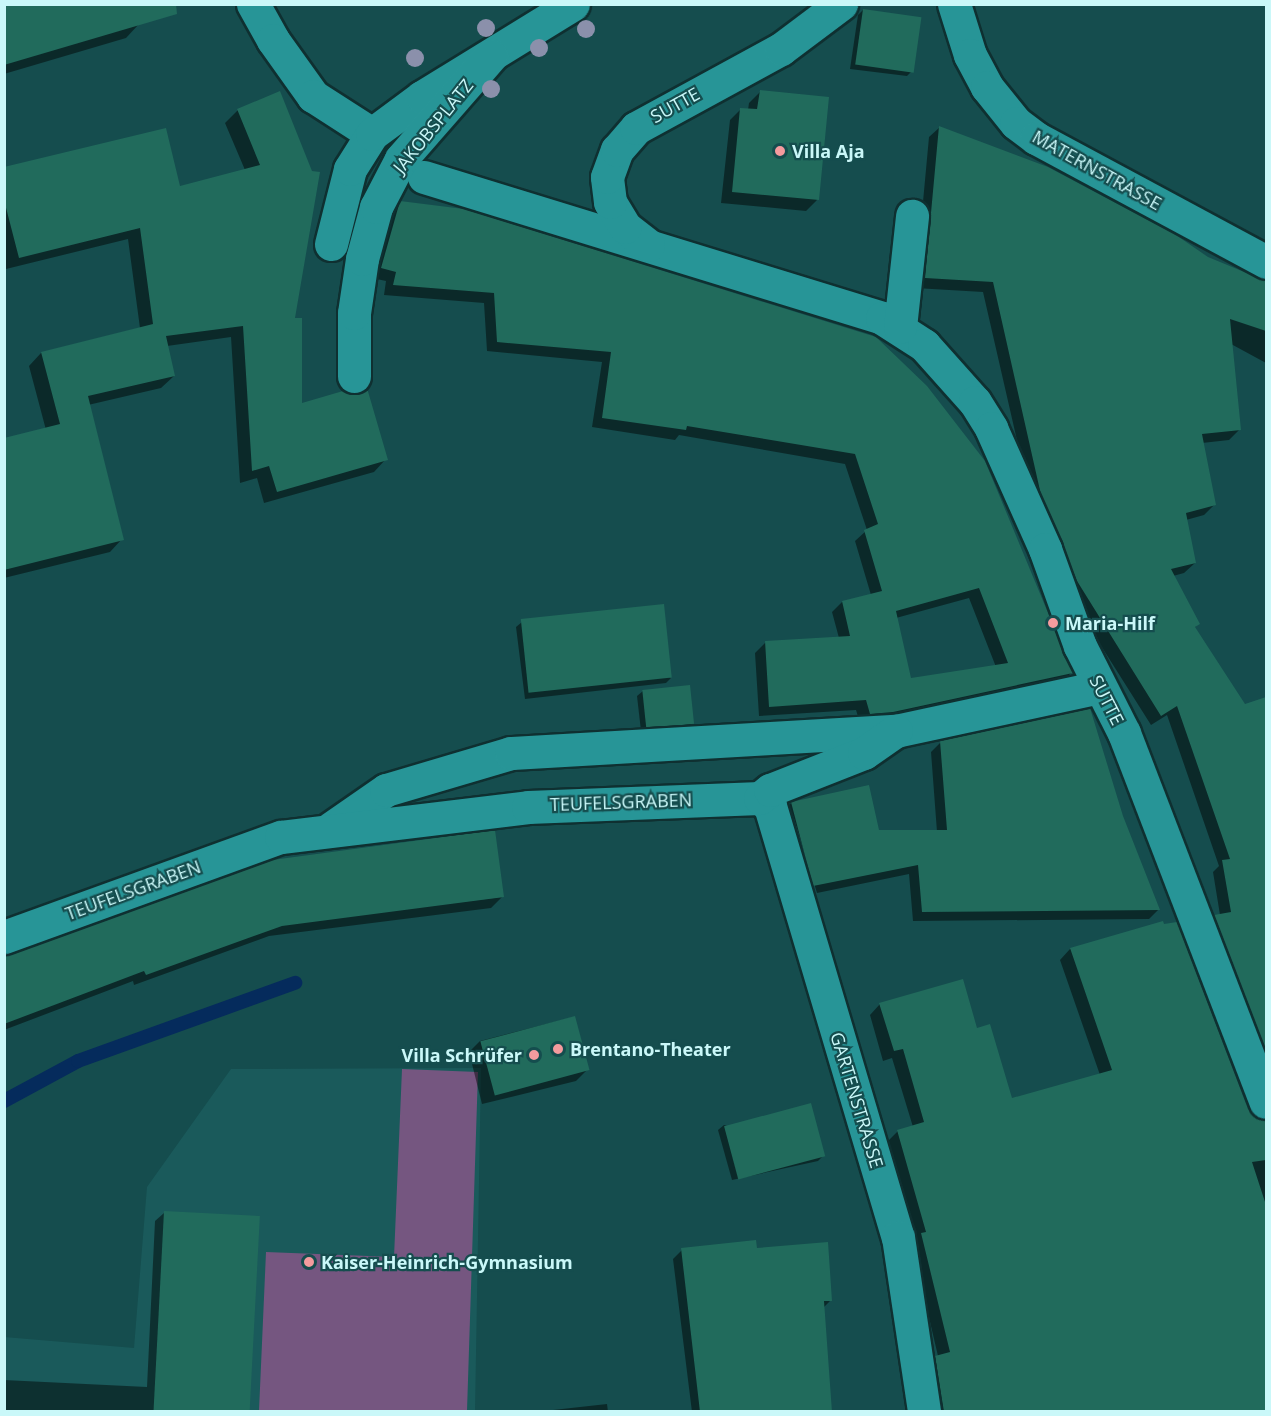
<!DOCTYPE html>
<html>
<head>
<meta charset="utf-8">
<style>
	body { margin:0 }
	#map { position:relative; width:1271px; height:1416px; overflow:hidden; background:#154d4e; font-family:"Open Sans",sans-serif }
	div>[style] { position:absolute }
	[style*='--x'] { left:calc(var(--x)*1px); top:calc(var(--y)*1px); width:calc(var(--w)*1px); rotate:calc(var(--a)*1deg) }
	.built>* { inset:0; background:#1a5a5b }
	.green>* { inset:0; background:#755680 }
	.shadow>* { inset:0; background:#0007 }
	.stream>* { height:14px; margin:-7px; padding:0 7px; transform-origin:7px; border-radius:7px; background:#052b5c }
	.building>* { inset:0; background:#216b5c; transform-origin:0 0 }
	.roads { filter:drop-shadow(2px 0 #0f3031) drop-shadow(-2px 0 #0f3031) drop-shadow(0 2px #0f3031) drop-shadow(0 -2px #0f3031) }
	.minor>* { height:33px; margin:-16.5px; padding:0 16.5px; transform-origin:16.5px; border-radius:16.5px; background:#279597 }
	.trees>* { width:18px; height:18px; margin:-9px; border-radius:50%; background:#8b90ab }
	.dots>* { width:16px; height:16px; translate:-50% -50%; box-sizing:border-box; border:3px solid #154d4e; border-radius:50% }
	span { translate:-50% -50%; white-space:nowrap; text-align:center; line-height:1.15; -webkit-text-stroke:4.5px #154d4e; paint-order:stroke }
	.street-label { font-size:18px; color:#caf8f9 }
	.poi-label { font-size:18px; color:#caf8f9; font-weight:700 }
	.left { translate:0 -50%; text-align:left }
	.right { translate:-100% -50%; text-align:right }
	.frame { position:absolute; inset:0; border:6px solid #caf8f9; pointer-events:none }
</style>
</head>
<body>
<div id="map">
	<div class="built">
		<i style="clip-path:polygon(481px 1068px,475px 1411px,5px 1411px,4px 1337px,134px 1348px,147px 1187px,231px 1069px)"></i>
	</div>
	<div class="green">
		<i style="clip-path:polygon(402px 1069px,478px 1072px,467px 1411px,259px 1411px,266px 1252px,394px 1257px)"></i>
	</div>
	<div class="shadow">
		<i style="clip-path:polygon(4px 4px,139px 24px,126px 38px,4px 74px)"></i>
		<i style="clip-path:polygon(863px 10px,912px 71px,907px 76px,850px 69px,858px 15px)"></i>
		<i style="clip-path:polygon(760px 92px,817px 200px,806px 211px,721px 203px,730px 120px,741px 109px,748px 110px,749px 103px)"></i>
		<i style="clip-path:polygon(279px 93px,301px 405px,386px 459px,374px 472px,264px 503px,257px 478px,240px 483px,231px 337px,167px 346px,174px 376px,161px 388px,88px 405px,122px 539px,110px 552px,4px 578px,4px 440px,46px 430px,29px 366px,41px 353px,140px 328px,128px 239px,6px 269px,4px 168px,179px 188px,245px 170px,225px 123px,238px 110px)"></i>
		<i style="clip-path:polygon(940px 127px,1207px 259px,1257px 280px,1266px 280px,1266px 363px,1231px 344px,1239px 430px,1229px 440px,1202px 443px,1214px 505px,1204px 515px,1186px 520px,1195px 563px,1184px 573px,1173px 576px,1198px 624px,1194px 628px,1245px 706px,1261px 700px,1266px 717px,1266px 1093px,1205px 927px,1220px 915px,1213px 872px,1219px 866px,1167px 715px,1151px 725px,1067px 592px,1032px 506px,983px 292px,915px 288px,929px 137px)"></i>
		<i style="clip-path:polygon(evenodd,401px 202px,875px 338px,1071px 673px,1061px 683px,860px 723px,856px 710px,759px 716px,755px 653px,765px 643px,839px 638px,832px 612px,842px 602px,871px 595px,855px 541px,867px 530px,845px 464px,679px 435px,675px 440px,592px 427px,602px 362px,487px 351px,484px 303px,384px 295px,386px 281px,372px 278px,391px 212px,401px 202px,969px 598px,996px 667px,910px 680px,896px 618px,969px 598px)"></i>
		<i style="clip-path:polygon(522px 622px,671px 678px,666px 683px,525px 699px,516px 627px)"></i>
		<i style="clip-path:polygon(643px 691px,693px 723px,688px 728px,641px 731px,637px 696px)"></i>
		<i style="clip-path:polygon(941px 742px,1121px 816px,1159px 909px,1149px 919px,913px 921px,909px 874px,817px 893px,791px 809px,814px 893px,804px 895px,782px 813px,791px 803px,878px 832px,937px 832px,931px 752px)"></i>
		<i style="clip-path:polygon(502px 897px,491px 908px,269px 936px,134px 985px,133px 981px,4px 1030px,4px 957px)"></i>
		<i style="clip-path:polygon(1162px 923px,1248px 1110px,1266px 1122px,1266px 1250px,1221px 1255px,1230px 1412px,932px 1412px,925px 1367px,938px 1356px,912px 1245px,915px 1241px,887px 1142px,898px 1131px,913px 1127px,892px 1058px,883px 1061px,870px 1015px,880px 1004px,976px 1029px,1011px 1100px,1100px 1075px,1060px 960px,1070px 949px)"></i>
		<i style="clip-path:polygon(574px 1017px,587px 1070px,576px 1081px,482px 1104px,469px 1052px,480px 1041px)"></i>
		<i style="clip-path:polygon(724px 1125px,823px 1156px,818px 1161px,732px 1180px,718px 1130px)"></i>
		<i style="clip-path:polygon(164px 1213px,248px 1412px,4px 1412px,4px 1380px,147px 1387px,155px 1221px)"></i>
		<i style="clip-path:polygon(682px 1250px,830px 1301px,823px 1308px,830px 1412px,692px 1412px,673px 1259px)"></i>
		<i style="clip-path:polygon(607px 1404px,608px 1412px,535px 1412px)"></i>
	</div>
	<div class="stream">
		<i style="--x:4;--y:1101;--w:84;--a:-28.4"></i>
		<i style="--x:78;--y:1061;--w:231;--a:-19.8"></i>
	</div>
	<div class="building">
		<i style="clip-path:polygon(4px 4px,176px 4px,177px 14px,4px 65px)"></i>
		<i style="left:863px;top:9px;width:59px;height:56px;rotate:8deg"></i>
		<i style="clip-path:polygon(760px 90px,829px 97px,819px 200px,732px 192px,740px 108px,757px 109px)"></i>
		<i style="clip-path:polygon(280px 91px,312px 171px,320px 172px,295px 318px,302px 318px,302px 403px,343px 391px,355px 395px,367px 388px,388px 460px,277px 492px,269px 466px,252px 471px,243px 326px,166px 336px,175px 376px,88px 396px,124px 540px,4px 570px,4px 438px,60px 424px,41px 352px,153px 324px,140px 228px,19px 258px,4px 200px,4px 167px,166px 128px,180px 186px,260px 165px,237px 109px)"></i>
		<i style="clip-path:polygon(939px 126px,1048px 167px,1176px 235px,1208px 257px,1266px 281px,1266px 331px,1230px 319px,1241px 430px,1202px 434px,1216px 505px,1186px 513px,1196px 563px,1171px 569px,1200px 624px,1195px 627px,1245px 704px,1266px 697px,1266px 1051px,1214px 915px,1231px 912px,1222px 860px,1230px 859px,1177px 706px,1161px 716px,1077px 581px,1041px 495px,993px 282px,925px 278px)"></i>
		<i style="clip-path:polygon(evenodd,400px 201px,464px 209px,876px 337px,927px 386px,985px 461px,1073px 673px,893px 712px,870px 714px,866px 700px,769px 707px,765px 641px,850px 636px,842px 601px,882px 591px,864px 530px,878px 524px,855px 454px,687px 426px,686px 430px,602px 418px,611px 352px,497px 342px,494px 293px,393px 285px,396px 272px,381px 268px,400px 201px,979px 588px,1008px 663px,911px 678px,896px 611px,979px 588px)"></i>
		<i style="left:664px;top:604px;width:74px;height:144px;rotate:84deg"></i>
		<i style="left:690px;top:685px;width:39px;height:48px;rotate:84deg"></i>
		<i style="clip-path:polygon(1090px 708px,1123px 816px,1160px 910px,922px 912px,918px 865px,813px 886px,791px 802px,869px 785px,879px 830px,947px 830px,940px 741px)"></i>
		<i style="clip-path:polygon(495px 830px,504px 897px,282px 926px,146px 975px,144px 971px,4px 1024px,4px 955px,272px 860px)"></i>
		<i style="clip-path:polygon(1163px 921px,1164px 924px,1177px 922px,1248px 1109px,1255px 1117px,1266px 1120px,1266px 1160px,1252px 1162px,1266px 1205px,1266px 1412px,944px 1412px,935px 1356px,950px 1352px,921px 1233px,926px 1232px,897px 1130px,924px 1122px,903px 1049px,894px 1051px,879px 1003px,963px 979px,977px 1028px,990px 1024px,1012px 1098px,1112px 1070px,1070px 948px)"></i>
		<i style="left:575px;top:1016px;width:56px;height:98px;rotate:75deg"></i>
		<i style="left:811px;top:1103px;width:55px;height:90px;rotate:75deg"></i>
		<i style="left:164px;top:1211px;width:96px;height:201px;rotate:3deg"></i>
		<i style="clip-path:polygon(756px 1240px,757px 1248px,828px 1242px,832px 1301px,824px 1301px,832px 1412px,700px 1412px,681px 1248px)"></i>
	</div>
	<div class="roads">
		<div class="minor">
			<i style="--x:253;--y:4;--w:41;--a:60.9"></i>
			<i style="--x:273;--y:40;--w:69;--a:54.5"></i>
			<i style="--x:313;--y:96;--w:70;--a:32.8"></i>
			<i style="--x:954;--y:4;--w:53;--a:72.6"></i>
			<i style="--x:970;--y:55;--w:36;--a:62"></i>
			<i style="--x:987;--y:87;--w:46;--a:51.1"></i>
			<i style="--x:1016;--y:123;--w:25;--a:37"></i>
			<i style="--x:1036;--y:138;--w:261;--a:28.3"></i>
			<i style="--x:424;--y:177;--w:479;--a:17.1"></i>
			<i style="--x:882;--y:318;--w:50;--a:32.7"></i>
			<i style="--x:924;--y:345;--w:76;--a:48.2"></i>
			<i style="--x:975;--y:402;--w:31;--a:58"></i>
			<i style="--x:991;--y:428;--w:133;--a:65.9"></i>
			<i style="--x:1045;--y:549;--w:103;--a:70.2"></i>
			<i style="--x:1080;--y:646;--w:97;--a:63.2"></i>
			<i style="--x:1124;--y:733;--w:395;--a:69"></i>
			<i style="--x:331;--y:244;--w:77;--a:-75.8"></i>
			<i style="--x:350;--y:169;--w:41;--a:-57.8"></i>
			<i style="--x:372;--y:134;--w:62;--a:-36.5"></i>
			<i style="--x:422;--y:97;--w:177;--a:-31.6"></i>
			<i style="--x:648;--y:245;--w:29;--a:-142"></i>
			<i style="--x:625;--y:227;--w:29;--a:-121"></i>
			<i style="--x:610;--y:202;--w:25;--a:-97"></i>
			<i style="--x:607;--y:177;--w:29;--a:-70"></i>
			<i style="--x:617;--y:150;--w:29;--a:-49"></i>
			<i style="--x:636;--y:128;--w:165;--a:-28.6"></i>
			<i style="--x:781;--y:49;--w:75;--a:-36.9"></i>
			<i style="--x:900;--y:327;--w:112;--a:-83.8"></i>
			<i style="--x:354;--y:376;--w:63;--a:-90"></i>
			<i style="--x:354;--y:313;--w:55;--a:-81.6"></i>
			<i style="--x:362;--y:259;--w:54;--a:-74.9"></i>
			<i style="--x:376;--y:207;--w:54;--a:-62.5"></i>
			<i style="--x:401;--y:159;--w:137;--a:-48.9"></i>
			<i style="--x:760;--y:798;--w:13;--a:39"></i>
			<i style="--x:770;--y:806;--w:450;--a:73.5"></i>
			<i style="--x:898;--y:1237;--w:177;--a:81.5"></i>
			<i style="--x:331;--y:828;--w:67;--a:-34.6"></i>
			<i style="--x:386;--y:790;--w:130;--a:-16.5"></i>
			<i style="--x:511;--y:753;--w:386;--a:-3.3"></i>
			<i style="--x:896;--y:731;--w:208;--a:-12.2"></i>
			<i style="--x:4;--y:937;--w:294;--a:-19.9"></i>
			<i style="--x:281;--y:837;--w:249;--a:-6.9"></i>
			<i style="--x:528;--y:807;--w:232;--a:-2.2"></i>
			<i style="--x:760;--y:798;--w:13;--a:-39"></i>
			<i style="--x:770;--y:790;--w:101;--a:-21.5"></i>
			<i style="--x:864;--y:753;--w:39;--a:-35"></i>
		</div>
	</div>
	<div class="trees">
		<i style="left:486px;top:28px"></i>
		<i style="left:586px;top:29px"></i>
		<i style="left:539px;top:48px"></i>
		<i style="left:415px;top:58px"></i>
		<i style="left:491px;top:89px"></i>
	</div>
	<div class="dots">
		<i style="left:780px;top:151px;background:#f59b9e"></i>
		<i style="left:1053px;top:623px;background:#f59b9e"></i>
		<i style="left:558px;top:1049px;background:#f59b9e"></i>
		<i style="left:534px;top:1055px;background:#f59b9e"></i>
		<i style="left:309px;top:1262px;background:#f59b9e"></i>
	</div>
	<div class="street-label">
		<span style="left:675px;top:105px;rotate:-29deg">SUTTE</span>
		<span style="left:433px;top:126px;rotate:-51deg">JAKOBSPLATZ</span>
		<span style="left:1097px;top:170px;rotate:29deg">MATERNSTRASSE</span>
		<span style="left:1107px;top:700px;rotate:63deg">SUTTE</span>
		<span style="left:621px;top:802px;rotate:-2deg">TEUFELSGRABEN</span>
		<span style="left:133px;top:890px;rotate:-20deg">TEUFELSGRABEN</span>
		<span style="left:857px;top:1100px;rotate:73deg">GARTENSTRASSE</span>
	</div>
	<div class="poi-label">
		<span class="left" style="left:792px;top:151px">Villa Aja</span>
		<span class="left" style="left:1065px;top:623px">Maria-Hilf</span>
		<span class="left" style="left:570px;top:1049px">Brentano-Theater</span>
		<span class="right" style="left:522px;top:1055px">Villa Schrüfer</span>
		<span class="left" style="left:321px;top:1262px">Kaiser-Heinrich-Gymnasium</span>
	</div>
	<div class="frame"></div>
</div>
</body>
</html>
